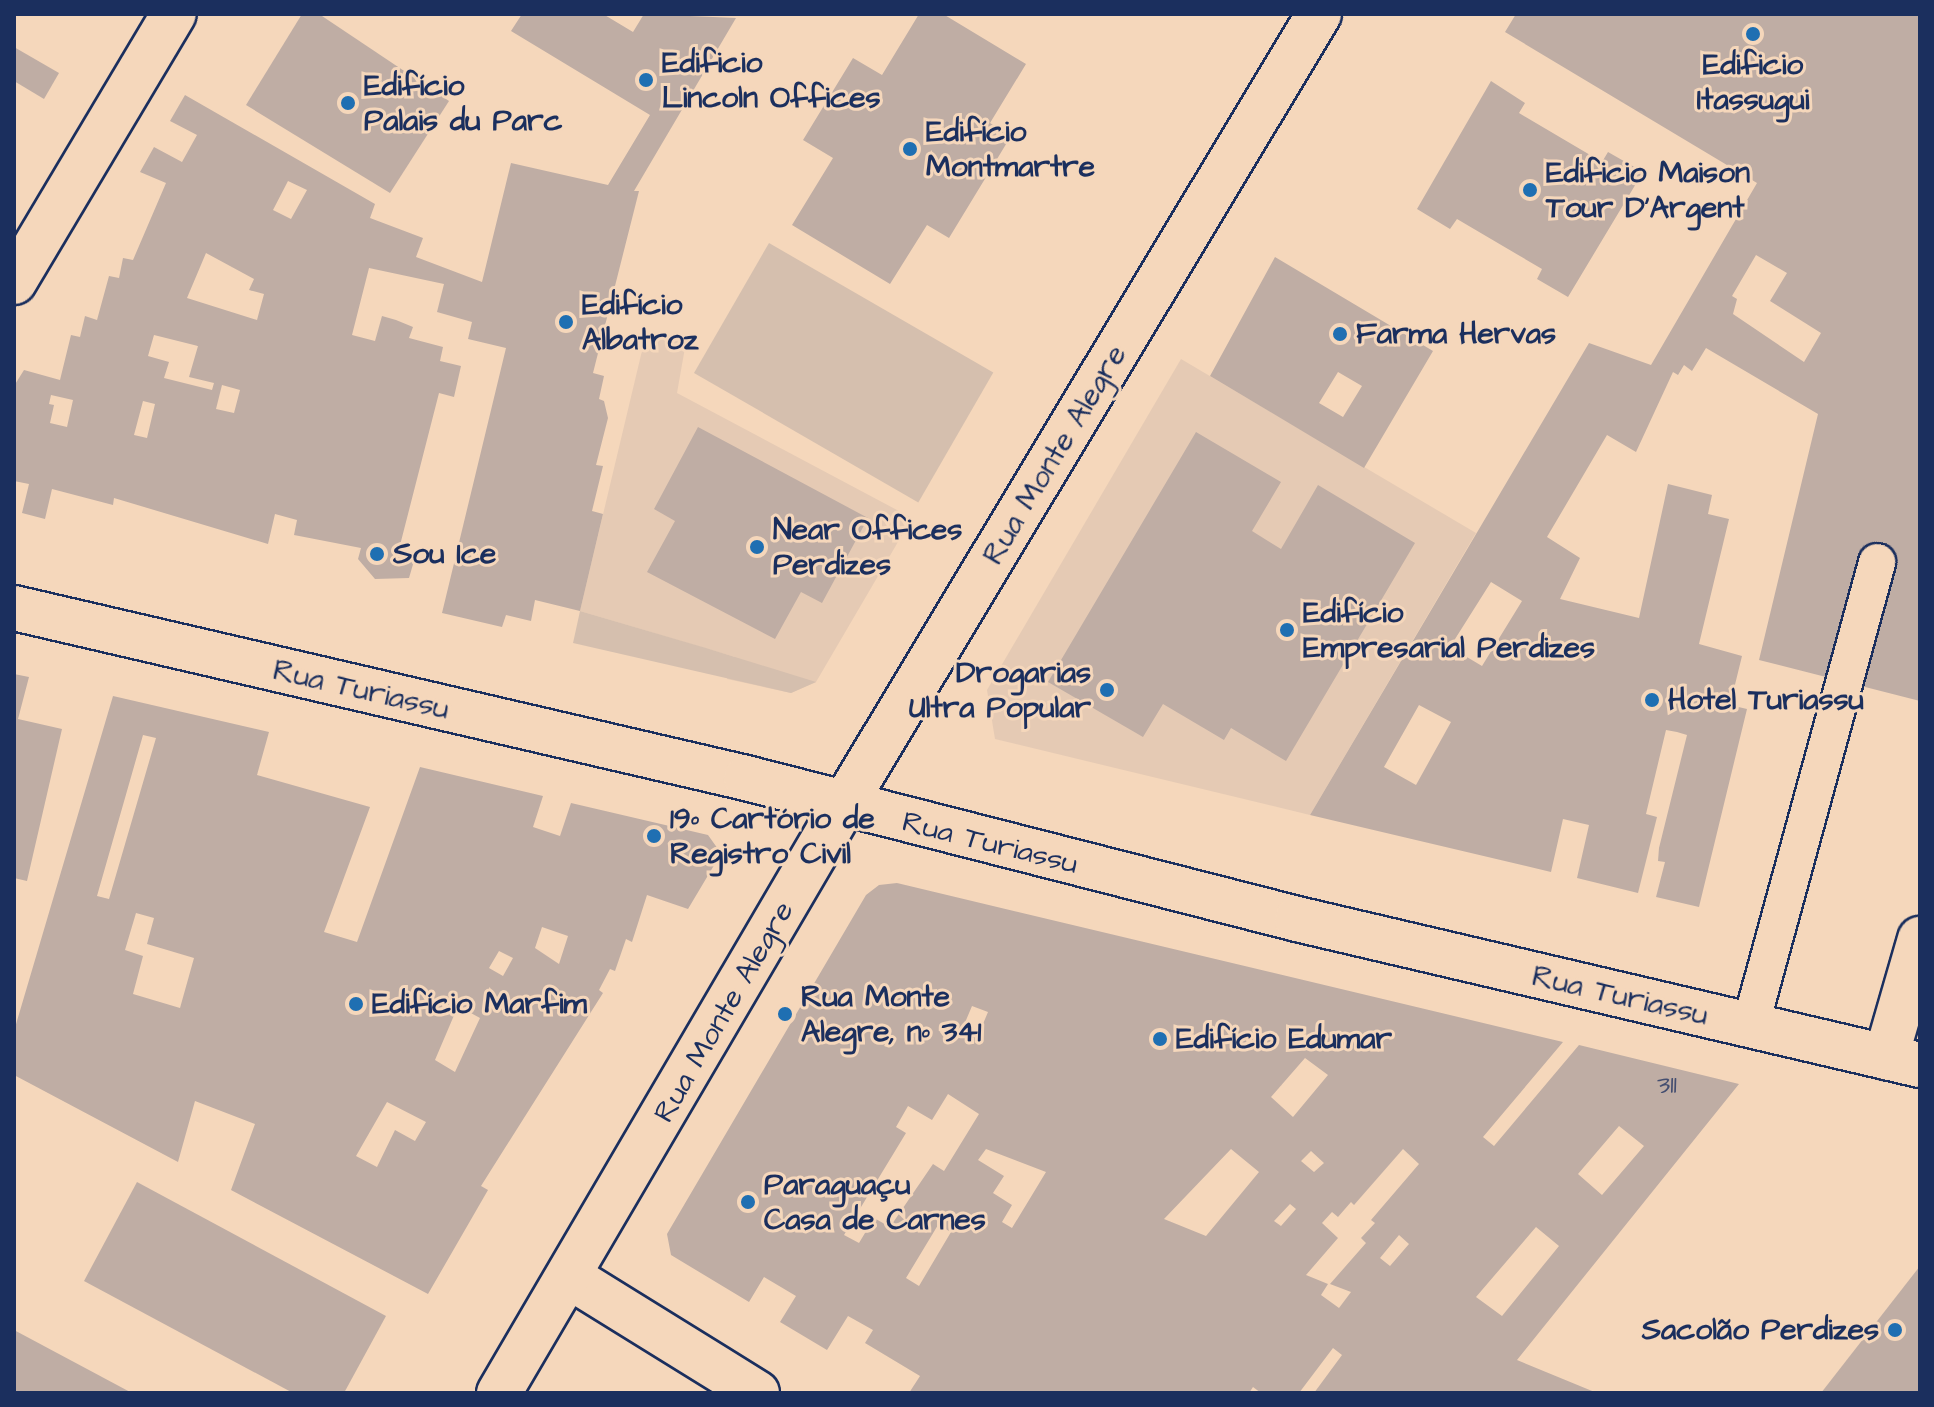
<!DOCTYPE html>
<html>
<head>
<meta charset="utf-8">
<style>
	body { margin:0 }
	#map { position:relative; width:1934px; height:1407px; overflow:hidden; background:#f5d7bb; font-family:"Architects Daughter",sans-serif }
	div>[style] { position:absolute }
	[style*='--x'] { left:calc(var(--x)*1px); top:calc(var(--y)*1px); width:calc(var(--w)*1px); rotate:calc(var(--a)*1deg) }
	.built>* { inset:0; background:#e5cab4 }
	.green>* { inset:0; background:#d5bfae; transform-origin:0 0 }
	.building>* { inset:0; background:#bfada4 }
	.roads { filter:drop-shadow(2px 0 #1b2f5e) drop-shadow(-2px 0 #1b2f5e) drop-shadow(0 2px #1b2f5e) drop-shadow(0 -2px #1b2f5e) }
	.lane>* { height:36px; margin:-18px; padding:0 18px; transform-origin:18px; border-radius:18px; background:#f5d7bb }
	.street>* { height:44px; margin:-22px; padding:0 22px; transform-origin:22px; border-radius:22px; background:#f5d7bb }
	.secondary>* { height:44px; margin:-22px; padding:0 22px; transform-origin:22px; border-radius:22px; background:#f5d7bb }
	.dots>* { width:22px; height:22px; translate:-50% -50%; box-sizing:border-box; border:4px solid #f5d7bb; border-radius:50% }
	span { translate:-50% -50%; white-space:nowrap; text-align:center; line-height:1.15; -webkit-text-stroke:6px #f5d7bb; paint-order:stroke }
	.number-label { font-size:26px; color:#444e70 }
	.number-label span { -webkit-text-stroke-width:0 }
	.poi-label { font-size:30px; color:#1b2f5e; font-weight:700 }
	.left { translate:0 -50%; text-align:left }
	.right { translate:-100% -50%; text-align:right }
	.street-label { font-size:30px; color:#1b2f5e }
	.frame { position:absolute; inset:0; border:16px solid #1b2f5e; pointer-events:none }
</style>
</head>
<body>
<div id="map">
	<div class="built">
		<i style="clip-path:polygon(646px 334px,686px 342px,677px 393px,912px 518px,816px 682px,791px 693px,727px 679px,735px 657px,580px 611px)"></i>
		<i style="clip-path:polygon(1181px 359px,1476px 533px,1310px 815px,995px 739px,987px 690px)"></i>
	</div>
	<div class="green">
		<i style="left:769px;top:243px;width:259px;height:150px;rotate:30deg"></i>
		<i style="clip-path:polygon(580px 611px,706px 648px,816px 682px,791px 693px,573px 643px)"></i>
	</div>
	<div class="building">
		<i style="clip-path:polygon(302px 14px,319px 14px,449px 101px,390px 193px,246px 105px)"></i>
		<i style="clip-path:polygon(evenodd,522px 14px,603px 14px,633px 32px,644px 14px,736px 18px,634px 191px,639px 191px,593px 373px,604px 376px,599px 399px,604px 401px,608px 418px,596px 465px,603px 466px,592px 511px,603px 514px,580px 611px,535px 600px,531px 621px,506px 615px,502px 627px,442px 613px,506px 348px,468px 339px,472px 322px,437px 312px,444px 284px,369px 268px,352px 335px,375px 341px,382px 316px,396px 320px,413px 327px,409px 338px,443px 347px,440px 361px,461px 366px,454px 397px,439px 393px,397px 557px,414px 561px,409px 578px,375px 579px,358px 559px,361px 548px,294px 535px,297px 520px,275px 514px,268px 544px,114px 498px,113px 505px,52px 489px,45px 519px,22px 513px,29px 484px,14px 481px,14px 386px,24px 370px,60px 380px,71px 335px,80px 337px,85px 316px,97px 320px,109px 276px,119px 278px,123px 258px,133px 260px,166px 183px,140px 172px,154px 147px,182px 162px,197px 135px,170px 121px,185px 95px,375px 204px,370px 218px,423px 238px,416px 257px,482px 282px,511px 163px,608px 185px,650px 115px,511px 31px,522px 14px,288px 181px,307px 190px,291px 219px,273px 210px,288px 181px,522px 14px,206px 253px,254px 279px,249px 290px,264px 294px,257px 320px,187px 298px,206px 253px,522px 14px,154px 335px,198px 346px,189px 377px,214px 383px,212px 390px,164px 378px,169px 362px,148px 356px,154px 335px,522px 14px,222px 385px,240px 390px,234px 413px,216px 409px,222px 385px,522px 14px,51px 395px,73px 400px,67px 427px,50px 423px,54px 405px,49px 404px,51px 395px,522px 14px,143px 401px,155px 404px,147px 438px,134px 435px,143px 401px)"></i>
		<i style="clip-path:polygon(919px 14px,943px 14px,1026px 64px,990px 123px,1011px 136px,949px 238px,927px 225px,890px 284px,792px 225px,833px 158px,803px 140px,853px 58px,882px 75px)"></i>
		<i style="clip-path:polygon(evenodd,1516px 14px,1920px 14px,1920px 701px,1759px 660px,1818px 414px,1706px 348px,1692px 371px,1684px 365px,1678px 375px,1673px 372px,1636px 452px,1607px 435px,1547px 537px,1580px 558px,1560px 599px,1639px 618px,1668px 484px,1712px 495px,1708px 514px,1729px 519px,1699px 644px,1742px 656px,1730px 705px,1747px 709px,1699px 907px,1656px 897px,1665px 862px,1658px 861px,1659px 848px,1687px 735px,1677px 732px,1666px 730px,1646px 814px,1657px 817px,1638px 893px,1577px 878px,1589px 825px,1563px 819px,1551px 872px,1310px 815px,1589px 343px,1651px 365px,1757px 183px,1505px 32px,1516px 14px,1756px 255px,1787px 273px,1770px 301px,1821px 333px,1804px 362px,1733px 314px,1737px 299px,1732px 296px,1756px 255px,1516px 14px,1491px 582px,1522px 601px,1482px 666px,1450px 647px,1491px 582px,1516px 14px,1419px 705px,1451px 722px,1416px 785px,1384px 767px,1419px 705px)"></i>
		<i style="clip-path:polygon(14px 47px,59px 73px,44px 99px,14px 81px)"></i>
		<i style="clip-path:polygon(1491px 81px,1525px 103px,1519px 113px,1602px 162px,1608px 152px,1643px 172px,1568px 297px,1537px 279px,1542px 269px,1457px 219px,1450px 229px,1417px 209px)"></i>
		<i style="clip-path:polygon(evenodd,1275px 257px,1433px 351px,1364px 468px,1210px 376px,1275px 257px,1338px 372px,1362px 386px,1343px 417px,1319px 403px,1338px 372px)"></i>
		<i style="clip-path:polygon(698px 427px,868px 518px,822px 603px,801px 592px,775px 639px,647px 572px,675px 521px,654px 509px)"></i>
		<i style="clip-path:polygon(1196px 432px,1281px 482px,1252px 531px,1281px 549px,1318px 485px,1415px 543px,1286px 761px,1231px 728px,1224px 740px,1163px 704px,1143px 737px,1048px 682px)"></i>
		<i style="clip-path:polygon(14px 674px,29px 677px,18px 719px,62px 729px,27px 881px,14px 878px)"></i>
		<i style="clip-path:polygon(evenodd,113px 696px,269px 732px,257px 775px,370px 807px,324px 932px,357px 942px,420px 767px,543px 796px,533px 827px,560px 836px,571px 803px,708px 835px,718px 849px,716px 862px,688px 909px,647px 895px,632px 942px,626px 939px,615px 971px,610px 969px,599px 990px,603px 993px,481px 1186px,488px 1190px,428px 1294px,231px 1190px,255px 1124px,195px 1101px,178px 1162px,14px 1075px,14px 1031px,113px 696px,143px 735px,156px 738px,109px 899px,97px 896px,143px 735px,113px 696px,136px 913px,154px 918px,147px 944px,194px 958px,180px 1008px,133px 994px,143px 956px,125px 950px,136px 913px,113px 696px,542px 927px,568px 936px,559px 964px,535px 948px,542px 927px,113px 696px,499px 951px,513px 958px,503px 976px,489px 968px,499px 951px,113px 696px,458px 1006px,480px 1018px,455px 1072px,435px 1060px,458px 1006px,113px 696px,387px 1102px,426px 1122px,415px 1141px,395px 1130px,377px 1167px,356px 1156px,387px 1102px)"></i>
		<i style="clip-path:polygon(evenodd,897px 883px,1563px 1042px,1483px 1137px,1494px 1146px,1579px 1045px,1739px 1084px,1517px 1360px,1597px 1393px,1314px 1393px,1342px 1355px,1333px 1348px,1299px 1393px,1261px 1393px,1253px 1387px,1249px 1393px,909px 1393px,920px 1376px,865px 1343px,873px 1330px,848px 1316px,827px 1350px,780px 1322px,796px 1296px,764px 1277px,749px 1302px,671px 1255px,667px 1234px,866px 895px,879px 885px,897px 883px,972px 1006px,988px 1012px,980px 1031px,964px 1025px,972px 1006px,897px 883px,1305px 1058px,1328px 1075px,1293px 1117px,1271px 1097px,1305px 1058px,897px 883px,948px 1094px,979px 1114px,944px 1171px,933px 1164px,890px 1227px,874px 1218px,859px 1243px,844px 1235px,906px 1133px,896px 1127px,908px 1106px,932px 1120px,948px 1094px,897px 883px,1619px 1126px,1644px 1146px,1602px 1195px,1578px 1174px,1619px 1126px,897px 883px,986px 1149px,1046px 1172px,1012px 1228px,1002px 1222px,1012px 1205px,993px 1193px,1004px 1176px,978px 1160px,986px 1149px,897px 883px,1231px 1149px,1259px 1172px,1206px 1236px,1164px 1219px,1231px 1149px,897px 883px,1403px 1149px,1419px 1164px,1371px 1220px,1375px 1223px,1361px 1238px,1366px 1243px,1330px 1284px,1351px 1292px,1339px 1308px,1321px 1295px,1328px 1284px,1306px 1275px,1338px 1238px,1322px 1223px,1332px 1212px,1338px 1217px,1351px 1202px,1354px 1205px,1403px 1149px,897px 883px,1311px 1151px,1324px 1163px,1314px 1172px,1301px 1161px,1311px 1151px,897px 883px,1290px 1204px,1296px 1209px,1281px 1226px,1274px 1221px,1290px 1204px,897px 883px,938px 1225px,951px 1232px,919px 1286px,906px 1278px,938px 1225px,897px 883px,1536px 1227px,1559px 1246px,1502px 1316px,1476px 1297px,1536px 1227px,897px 883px,1399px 1235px,1409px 1244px,1390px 1266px,1380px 1258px,1399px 1235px)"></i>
		<i style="clip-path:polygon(137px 1182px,386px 1316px,344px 1393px,293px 1393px,84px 1281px)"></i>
		<i style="clip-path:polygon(1920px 1266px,1920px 1393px,1821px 1393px)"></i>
		<i style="clip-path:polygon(14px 1330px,132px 1393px,14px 1393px)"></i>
	</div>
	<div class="roads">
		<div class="lane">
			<i style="--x:1750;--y:1027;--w:482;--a:-74.7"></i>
		</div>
		<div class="street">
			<i style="--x:14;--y:282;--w:312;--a:-59.2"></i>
			<i style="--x:1886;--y:1057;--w:123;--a:-73.9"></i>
			<i style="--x:570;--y:1277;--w:220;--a:31.8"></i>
			<i style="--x:499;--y:1393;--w:680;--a:-59.63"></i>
			<i style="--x:843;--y:806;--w:924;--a:-58.99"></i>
		</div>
		<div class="secondary">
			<i style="--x:14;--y:608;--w:751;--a:13.07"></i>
			<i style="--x:746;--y:778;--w:569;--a:14.35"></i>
			<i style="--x:1297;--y:919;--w:640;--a:13.19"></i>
		</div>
	</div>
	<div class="dots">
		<i style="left:1753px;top:34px;background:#1f6fb2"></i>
		<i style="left:646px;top:80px;background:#1f6fb2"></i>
		<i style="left:348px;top:103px;background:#1f6fb2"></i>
		<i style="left:910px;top:149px;background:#1f6fb2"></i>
		<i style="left:1530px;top:190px;background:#1f6fb2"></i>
		<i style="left:566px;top:322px;background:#1f6fb2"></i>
		<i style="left:1340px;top:334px;background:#1f6fb2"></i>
		<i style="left:757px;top:547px;background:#1f6fb2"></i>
		<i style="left:377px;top:554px;background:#1f6fb2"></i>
		<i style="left:1287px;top:630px;background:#1f6fb2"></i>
		<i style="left:1107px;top:690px;background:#1f6fb2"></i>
		<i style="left:1652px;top:700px;background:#1f6fb2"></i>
		<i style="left:654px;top:836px;background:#1f6fb2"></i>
		<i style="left:356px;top:1004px;background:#1f6fb2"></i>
		<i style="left:785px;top:1014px;background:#1f6fb2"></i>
		<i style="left:1160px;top:1039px;background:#1f6fb2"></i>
		<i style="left:748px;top:1202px;background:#1f6fb2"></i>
		<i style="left:1895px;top:1330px;background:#1f6fb2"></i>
	</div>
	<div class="number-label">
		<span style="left:1667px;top:1086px">311</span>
	</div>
	<div class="poi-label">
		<span class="left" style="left:662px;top:80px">Edificio<br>Lincoln Offices</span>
		<span style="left:1753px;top:82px">Edificio<br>Itassugui</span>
		<span class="left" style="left:364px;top:103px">Edifício<br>Palais du Parc</span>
		<span class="left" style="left:926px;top:149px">Edifício<br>Montmartre</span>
		<span class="left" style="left:1546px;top:190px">Edificio Maison<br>Tour D'Argent</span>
		<span class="left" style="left:582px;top:322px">Edifício<br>Albatroz</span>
		<span class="left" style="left:1356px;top:334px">Farma Hervas</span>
		<span class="left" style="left:773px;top:547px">Near Offices<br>Perdizes</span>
		<span class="left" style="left:393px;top:554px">Sou Ice</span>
		<span class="left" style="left:1303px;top:630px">Edifício<br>Empresarial Perdizes</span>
		<span class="right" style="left:1091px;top:690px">Drogarias<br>Ultra Popular</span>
		<span class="left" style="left:1668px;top:700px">Hotel Turiassu</span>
		<span class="left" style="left:670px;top:836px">19º Cartório de<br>Registro Civil</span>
		<span class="left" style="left:801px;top:1014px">Rua Monte<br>Alegre, nº 341</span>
		<span class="left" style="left:372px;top:1004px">Edifício Marfim</span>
		<span class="left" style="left:1176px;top:1039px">Edifício Edumar</span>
		<span class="left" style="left:764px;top:1202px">Paraguaçu<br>Casa de Carnes</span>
		<span class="right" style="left:1879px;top:1330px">Sacolão Perdizes</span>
	</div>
	<div class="street-label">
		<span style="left:1055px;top:455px;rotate:-59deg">Rua Monte Alegre</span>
		<span style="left:361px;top:690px;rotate:13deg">Rua Turiassu</span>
		<span style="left:990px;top:843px;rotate:14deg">Rua Turiassu</span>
		<span style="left:1620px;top:996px;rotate:13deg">Rua Turiassu</span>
		<span style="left:724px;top:1012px;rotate:-60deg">Rua Monte Alegre</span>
	</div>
	<div class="frame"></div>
</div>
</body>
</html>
